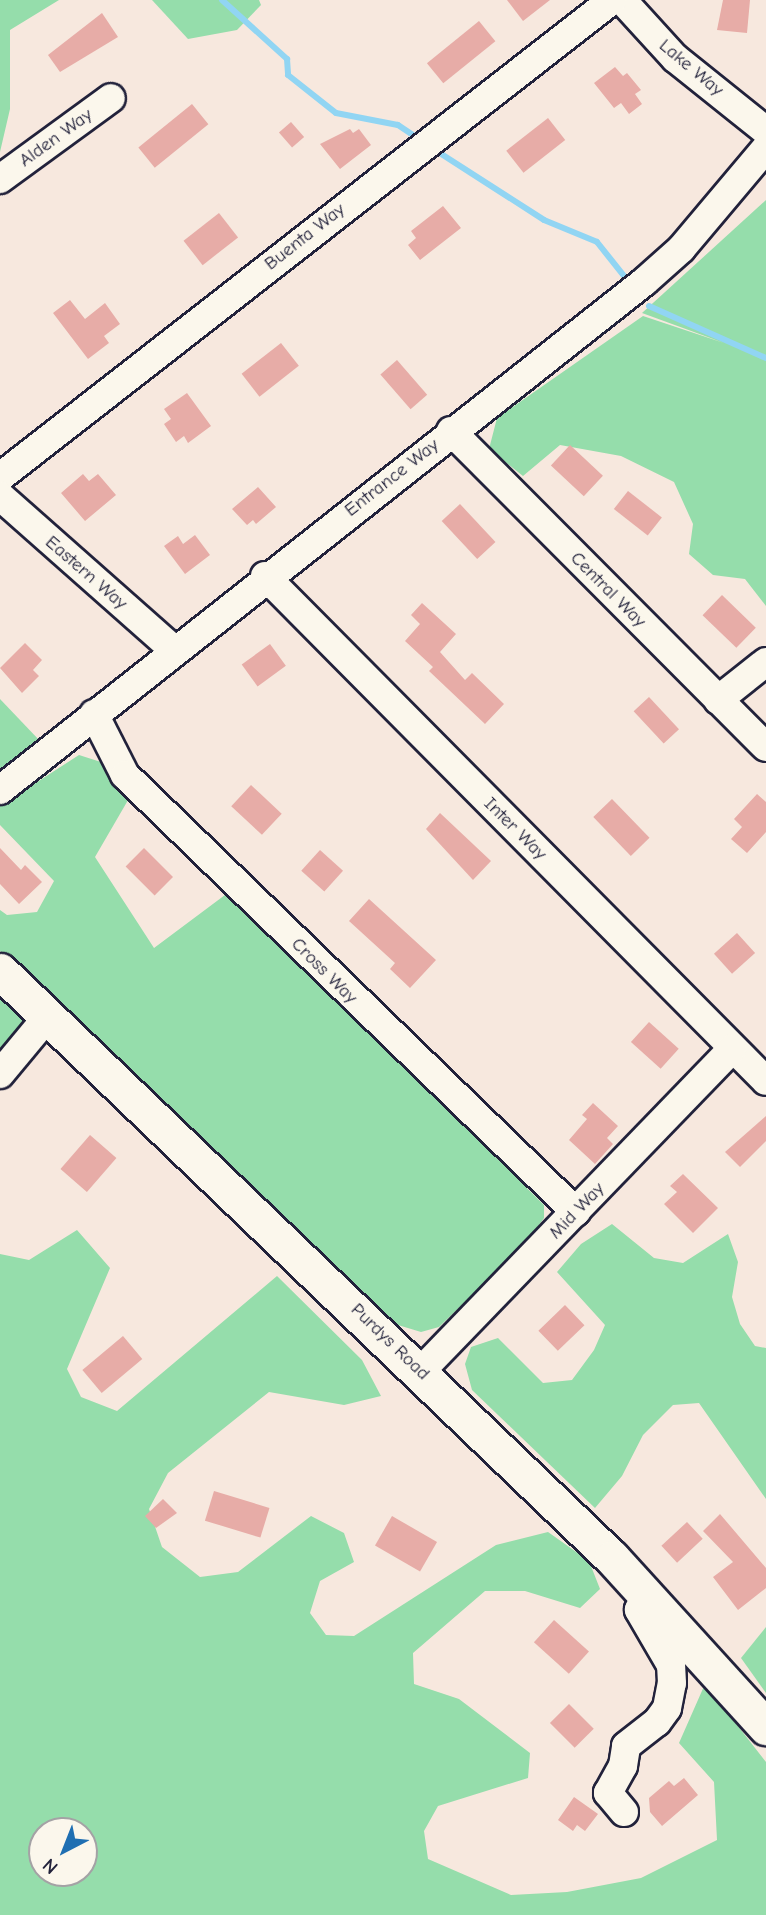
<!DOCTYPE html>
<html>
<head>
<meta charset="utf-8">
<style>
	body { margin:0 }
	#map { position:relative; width:766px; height:1915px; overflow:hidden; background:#f7e8de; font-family:"Comic Neue",sans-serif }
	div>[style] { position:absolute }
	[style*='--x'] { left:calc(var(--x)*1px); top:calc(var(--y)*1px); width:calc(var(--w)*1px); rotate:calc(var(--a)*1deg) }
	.green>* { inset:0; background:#95ddab }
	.stream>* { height:6px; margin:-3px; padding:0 3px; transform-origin:3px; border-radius:3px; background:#91d5f3 }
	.building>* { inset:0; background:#e7aca7; transform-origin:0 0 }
	.roads { filter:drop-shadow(2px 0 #22223b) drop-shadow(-2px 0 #22223b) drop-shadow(0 2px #22223b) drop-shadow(0 -2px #22223b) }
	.minor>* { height:28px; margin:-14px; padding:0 14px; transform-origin:14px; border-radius:14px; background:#fbf7ec }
	.major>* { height:35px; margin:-17.5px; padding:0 17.5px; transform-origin:17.5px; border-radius:17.5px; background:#fbf7ec }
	span { translate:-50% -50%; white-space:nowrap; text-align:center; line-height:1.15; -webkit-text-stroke:6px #fbf7ec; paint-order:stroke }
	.street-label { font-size:19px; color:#22223b }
	.north { position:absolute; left:28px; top:1817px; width:70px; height:70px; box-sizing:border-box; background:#fbf7ec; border:2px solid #a4a2a5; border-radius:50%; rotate:222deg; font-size:19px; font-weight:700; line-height:28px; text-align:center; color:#22223b }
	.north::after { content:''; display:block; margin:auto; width:24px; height:32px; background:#1f6fb2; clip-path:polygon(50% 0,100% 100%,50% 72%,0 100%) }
</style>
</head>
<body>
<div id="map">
	<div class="green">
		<i style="clip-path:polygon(0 0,59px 0,10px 30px,10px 109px,0 152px)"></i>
		<i style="clip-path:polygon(152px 0,259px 0,261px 5px,237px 30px,188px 39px)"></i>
		<i style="clip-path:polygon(766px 200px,766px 606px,745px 579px,713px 575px,689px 554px,693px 524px,674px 482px,621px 456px,560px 445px,523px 476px,489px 449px,497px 418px,643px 316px,724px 343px,642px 313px)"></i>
		<i style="clip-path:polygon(0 699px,40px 741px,0 773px)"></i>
		<i style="clip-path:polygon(79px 755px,104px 763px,131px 795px,95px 857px,154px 948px,229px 892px,544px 1205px,544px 1218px,525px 1244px,439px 1327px,421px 1332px,398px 1325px,362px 1294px,0 951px,0 910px,7px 915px,37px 912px,54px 881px,0 825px,0 806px)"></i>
		<i style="clip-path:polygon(0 992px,26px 1017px,0 1053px)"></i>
		<i style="clip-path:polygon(612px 1224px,654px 1258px,683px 1263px,728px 1234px,738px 1262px,732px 1297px,740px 1324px,755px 1346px,766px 1348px,766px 1499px,699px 1403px,673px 1405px,643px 1435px,622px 1476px,595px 1508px,472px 1390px,465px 1364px,471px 1347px,498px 1338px,543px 1383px,572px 1380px,594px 1350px,605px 1325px,557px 1272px,581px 1244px)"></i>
		<i style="clip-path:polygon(evenodd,77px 1230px,110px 1268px,67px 1369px,81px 1397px,117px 1411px,277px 1276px,362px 1360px,381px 1396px,344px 1405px,269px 1392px,168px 1473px,149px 1509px,162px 1547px,200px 1577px,238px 1572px,311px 1516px,344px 1533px,354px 1562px,320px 1581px,310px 1613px,326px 1635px,354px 1636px,496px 1545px,548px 1532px,589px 1561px,600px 1589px,580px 1608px,525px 1591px,485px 1591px,413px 1653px,414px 1684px,459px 1699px,530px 1753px,528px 1778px,438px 1806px,424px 1831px,428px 1859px,511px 1895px,567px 1892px,641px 1878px,717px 1840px,714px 1782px,679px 1743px,705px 1684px,766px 1762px,766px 1915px,0 1915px,0 1254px,29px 1260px,77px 1230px,42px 1831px,84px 1831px,84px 1873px,42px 1873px,42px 1831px)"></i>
		<i style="clip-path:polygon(766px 1627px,766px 1693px,741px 1658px)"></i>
	</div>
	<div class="stream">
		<i style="--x:222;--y:0;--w:88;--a:42.2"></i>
		<i style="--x:287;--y:59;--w:16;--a:86"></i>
		<i style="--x:288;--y:75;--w:61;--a:38.4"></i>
		<i style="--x:336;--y:113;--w:63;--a:11"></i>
		<i style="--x:398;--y:125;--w:27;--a:34"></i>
		<i style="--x:432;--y:148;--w:133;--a:32.7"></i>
		<i style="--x:544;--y:220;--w:57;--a:22.5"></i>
		<i style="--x:597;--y:242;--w:50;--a:51.5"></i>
		<i style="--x:649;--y:306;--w:128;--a:24"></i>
	</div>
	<div class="building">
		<i style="clip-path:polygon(507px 0,550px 0,523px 21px)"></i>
		<i style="clip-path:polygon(723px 0,750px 0,747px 33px,717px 30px)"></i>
		<i style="clip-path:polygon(102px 13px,118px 37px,60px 72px,48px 55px)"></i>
		<i style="left:479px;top:21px;width:26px;height:67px;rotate:51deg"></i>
		<i style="clip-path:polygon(615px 67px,623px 76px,627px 73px,641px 90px,635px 94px,642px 104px,629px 114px,621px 103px,614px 108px,594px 83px)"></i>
		<i style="left:192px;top:104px;width:26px;height:69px;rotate:51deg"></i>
		<i style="left:548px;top:118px;width:28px;height:53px;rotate:52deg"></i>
		<i style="left:291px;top:122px;width:20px;height:16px;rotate:49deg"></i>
		<i style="clip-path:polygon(350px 129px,353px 133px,359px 129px,371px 145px,340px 169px,320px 144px)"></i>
		<i style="clip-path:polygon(443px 206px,461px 228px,420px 260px,408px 245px,416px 238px,411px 231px)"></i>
		<i style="left:219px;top:213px;width:31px;height:45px;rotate:52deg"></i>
		<i style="clip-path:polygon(70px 300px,85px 319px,105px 303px,120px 324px,104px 336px,109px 343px,88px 359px,53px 313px)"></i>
		<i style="left:281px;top:343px;width:29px;height:50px;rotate:52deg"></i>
		<i style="left:397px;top:360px;width:46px;height:22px;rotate:49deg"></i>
		<i style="clip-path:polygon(187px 393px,211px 426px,188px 443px,184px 436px,176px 442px,164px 424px,171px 419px,164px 409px)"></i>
		<i style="left:570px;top:445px;width:45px;height:28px;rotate:43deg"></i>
		<i style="clip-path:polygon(83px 474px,89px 481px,98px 474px,116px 495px,85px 521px,61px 493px)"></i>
		<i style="clip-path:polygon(258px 487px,276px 507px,256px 524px,253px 520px,247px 525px,232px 509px)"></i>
		<i style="left:628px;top:491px;width:43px;height:23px;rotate:38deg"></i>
		<i style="left:460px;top:504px;width:52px;height:25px;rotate:47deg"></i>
		<i style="clip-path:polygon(195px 535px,210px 555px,185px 574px,164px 546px,178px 536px,183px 544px)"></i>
		<i style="left:722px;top:595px;width:47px;height:28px;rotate:44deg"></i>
		<i style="clip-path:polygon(422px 603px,456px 634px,440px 652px,465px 680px,472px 673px,504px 704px,485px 724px,429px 671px,433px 667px,405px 641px,420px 624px,411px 615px)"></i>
		<i style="clip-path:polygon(25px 643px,42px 660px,33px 670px,39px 676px,22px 693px,0 668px)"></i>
		<i style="left:270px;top:644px;width:27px;height:35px;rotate:54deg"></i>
		<i style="left:649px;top:697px;width:44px;height:21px;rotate:47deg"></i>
		<i style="left:251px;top:785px;width:42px;height:29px;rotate:43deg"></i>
		<i style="clip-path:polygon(757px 794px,766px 802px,766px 832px,747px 853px,731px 839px,742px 827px,734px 819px)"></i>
		<i style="left:612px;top:799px;width:54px;height:26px;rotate:46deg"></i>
		<i style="clip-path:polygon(440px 813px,491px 861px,473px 880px,426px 829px)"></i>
		<i style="clip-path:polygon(0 848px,21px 870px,25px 865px,42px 882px,19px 904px,0 884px)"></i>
		<i style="left:144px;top:848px;width:41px;height:26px;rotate:45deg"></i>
		<i style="left:320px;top:850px;width:31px;height:28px;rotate:42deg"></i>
		<i style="clip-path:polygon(369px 899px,436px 960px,410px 988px,390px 969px,395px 963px,349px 921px)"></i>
		<i style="left:737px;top:933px;width:27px;height:31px;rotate:48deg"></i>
		<i style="left:649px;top:1022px;width:40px;height:27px;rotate:42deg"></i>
		<i style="clip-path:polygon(593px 1103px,618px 1126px,607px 1138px,613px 1144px,595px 1164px,569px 1140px,587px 1119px,582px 1115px)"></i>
		<i style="clip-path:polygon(766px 1116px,766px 1141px,740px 1167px,725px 1152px)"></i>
		<i style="left:90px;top:1135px;width:35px;height:45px;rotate:41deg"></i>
		<i style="clip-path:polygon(683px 1174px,718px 1208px,693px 1233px,664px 1204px,677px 1192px,670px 1186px)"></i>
		<i style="left:565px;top:1305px;width:28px;height:37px;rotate:46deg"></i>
		<i style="left:123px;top:1336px;width:30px;height:53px;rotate:50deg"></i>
		<i style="left:214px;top:1491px;width:58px;height:31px;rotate:17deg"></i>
		<i style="clip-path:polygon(163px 1499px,177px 1513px,156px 1528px,145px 1516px)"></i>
		<i style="clip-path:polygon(720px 1514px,766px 1568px,766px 1588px,738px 1610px,713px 1577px,733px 1562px,703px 1531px)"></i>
		<i style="left:392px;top:1516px;width:52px;height:34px;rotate:30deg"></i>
		<i style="left:687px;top:1522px;width:23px;height:35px;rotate:47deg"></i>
		<i style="left:554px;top:1620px;width:47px;height:30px;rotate:42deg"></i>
		<i style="left:569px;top:1704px;width:35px;height:27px;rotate:45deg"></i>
		<i style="clip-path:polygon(684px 1778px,698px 1795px,662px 1826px,650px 1812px,649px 1798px,669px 1781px,674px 1786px)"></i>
		<i style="clip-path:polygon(574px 1797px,598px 1814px,585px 1831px,577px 1825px,573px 1831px,558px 1820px)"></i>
	</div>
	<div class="roads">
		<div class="minor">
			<i style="--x:622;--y:0;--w:79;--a:47.6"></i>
			<i style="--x:675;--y:58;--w:117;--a:38.7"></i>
			<i style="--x:0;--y:179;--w:137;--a:-36.1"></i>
			<i style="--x:451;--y:431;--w:446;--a:45.1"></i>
			<i style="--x:0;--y:477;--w:776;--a:-37.93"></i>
			<i style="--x:0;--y:496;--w:232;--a:41.5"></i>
			<i style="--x:265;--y:576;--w:711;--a:45.23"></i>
			<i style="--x:718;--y:700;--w:61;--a:-38.4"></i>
			<i style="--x:94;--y:714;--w:68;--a:63.1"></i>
			<i style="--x:125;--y:775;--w:628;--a:44.1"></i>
			<i style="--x:0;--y:790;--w:820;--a:-38.27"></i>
			<i style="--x:644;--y:282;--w:50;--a:-41.7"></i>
			<i style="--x:681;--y:249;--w:132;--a:-49.9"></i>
			<i style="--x:0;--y:1074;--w:77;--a:-50.3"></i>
			<i style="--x:421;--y:1371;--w:448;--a:-46"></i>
			<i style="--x:624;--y:1812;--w:25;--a:-130"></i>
			<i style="--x:608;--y:1793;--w:31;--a:-61"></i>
			<i style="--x:623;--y:1766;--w:20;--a:-81"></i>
			<i style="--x:626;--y:1746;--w:39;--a:-38"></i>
			<i style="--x:657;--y:1722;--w:17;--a:-54"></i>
			<i style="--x:667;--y:1708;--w:25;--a:-79"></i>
			<i style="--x:672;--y:1683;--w:18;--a:-93"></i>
			<i style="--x:671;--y:1665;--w:64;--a:-120.2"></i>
			<i style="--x:639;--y:1610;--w:18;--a:-61"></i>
		</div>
		<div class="major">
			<i style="--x:0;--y:971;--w:848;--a:43.81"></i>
			<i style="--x:612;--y:1558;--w:229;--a:47.7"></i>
		</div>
	</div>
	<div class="street-label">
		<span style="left:691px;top:68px;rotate:40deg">Lake Way</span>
		<span style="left:56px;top:138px;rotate:-36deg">Alden Way</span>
		<span style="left:305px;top:237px;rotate:-38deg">Buenta Way</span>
		<span style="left:392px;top:478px;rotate:-38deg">Entrance Way</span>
		<span style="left:86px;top:573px;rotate:41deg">Eastern Way</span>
		<span style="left:608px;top:590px;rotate:45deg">Central Way</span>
		<span style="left:515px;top:829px;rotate:45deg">Inter Way</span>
		<span style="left:324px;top:971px;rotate:45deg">Cross Way</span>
		<span style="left:577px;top:1211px;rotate:-46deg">Mid Way</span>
		<span style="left:390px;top:1342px;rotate:44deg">Purdys Road</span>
	</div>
	<div class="north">N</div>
</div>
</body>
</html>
